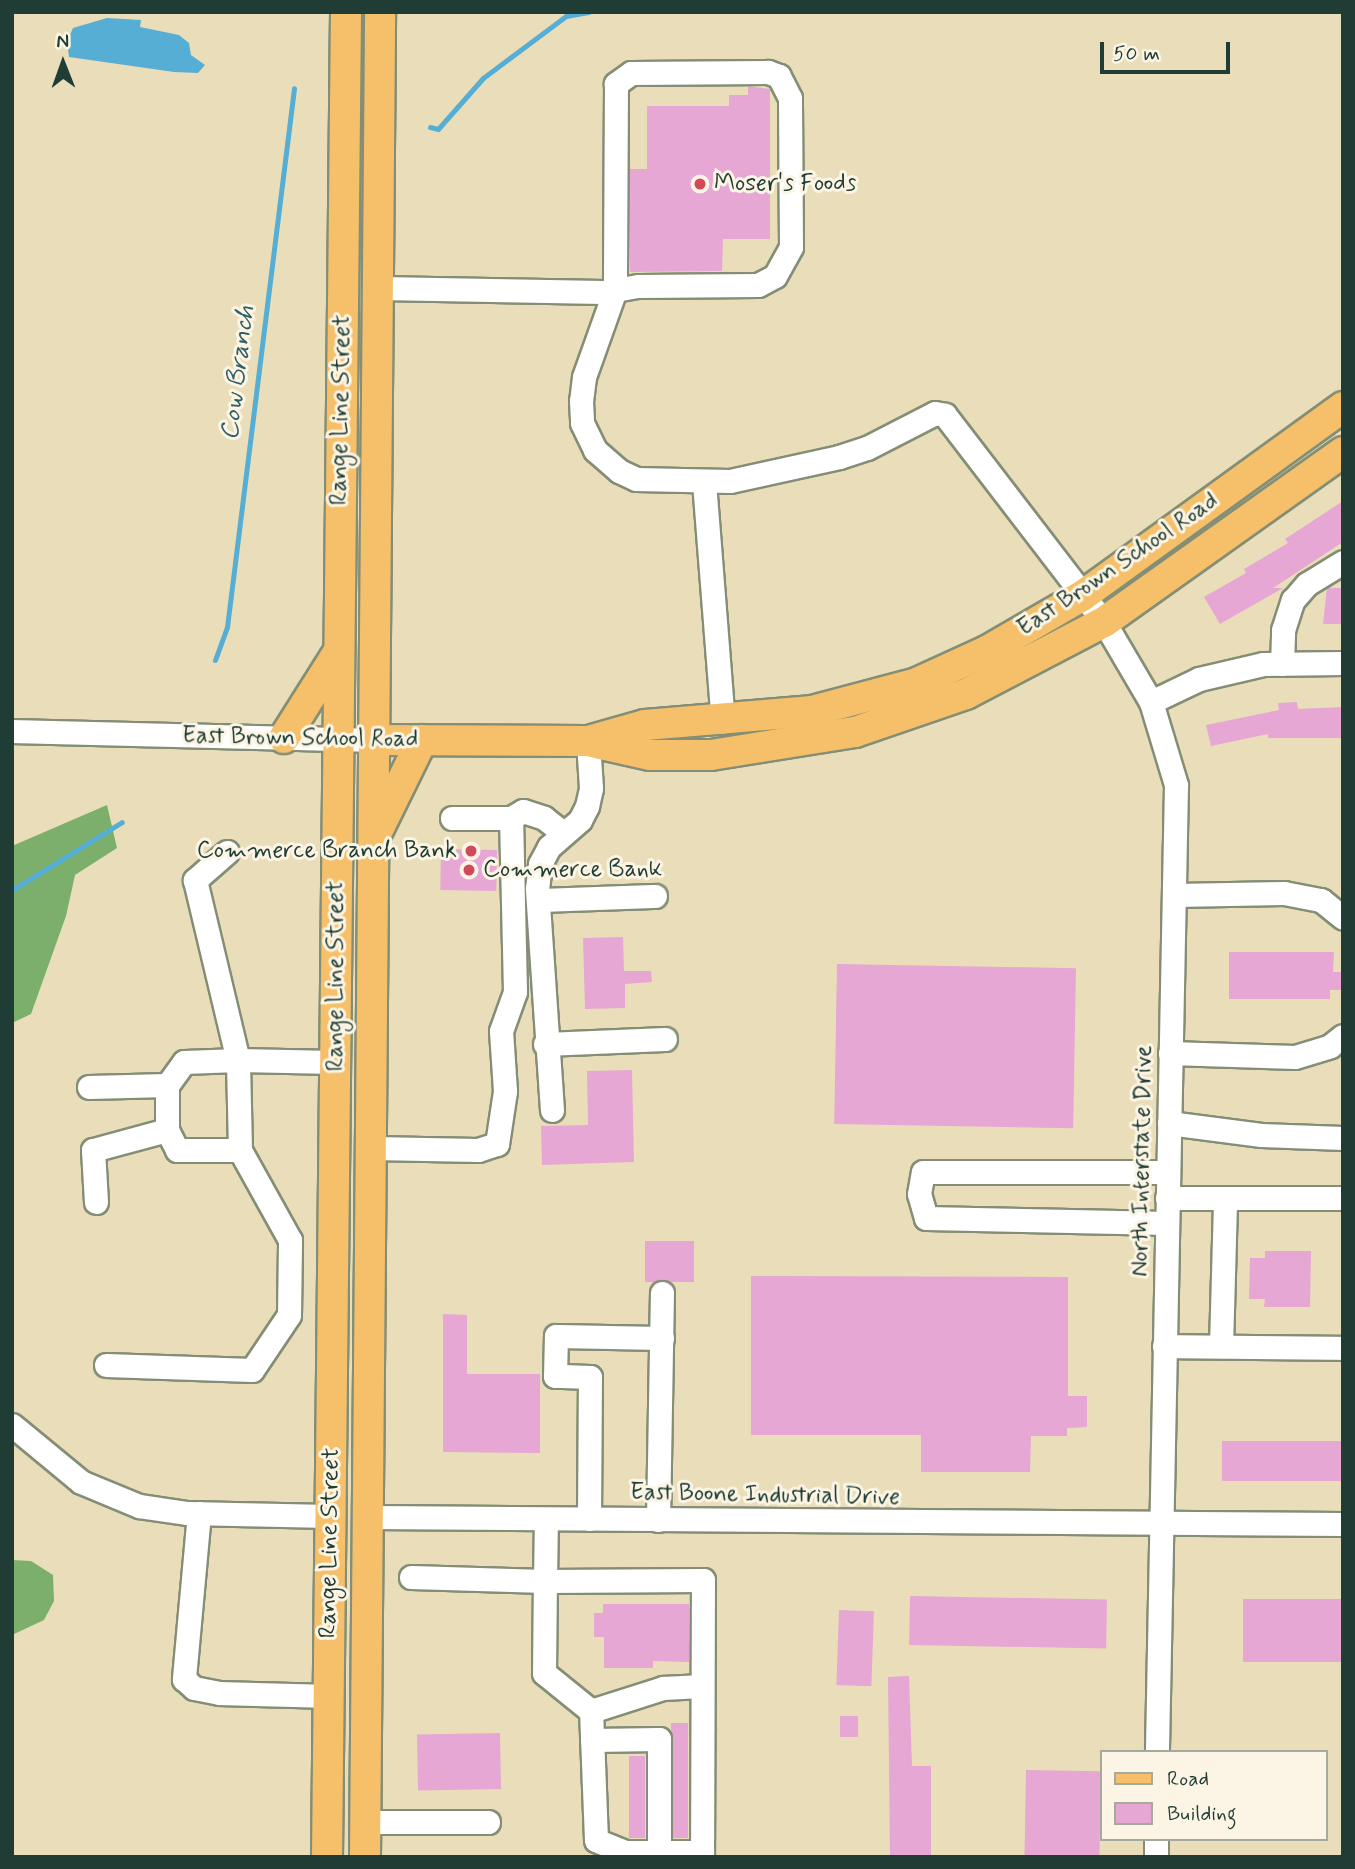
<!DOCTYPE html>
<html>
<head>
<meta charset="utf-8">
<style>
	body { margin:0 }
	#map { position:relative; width:1355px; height:1869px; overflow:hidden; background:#e9deb9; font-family:Mynerve,sans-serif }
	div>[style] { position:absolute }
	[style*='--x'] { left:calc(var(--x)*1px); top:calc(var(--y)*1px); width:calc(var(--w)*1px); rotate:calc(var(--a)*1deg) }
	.forest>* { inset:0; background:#7caf6b }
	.water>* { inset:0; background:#57aed4 }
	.stream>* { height:5px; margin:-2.5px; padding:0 2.5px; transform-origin:2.5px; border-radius:2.5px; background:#57aed4 }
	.building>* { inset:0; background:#e6a7d4; transform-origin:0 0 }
	.roads { filter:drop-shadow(2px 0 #848e76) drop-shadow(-2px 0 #848e76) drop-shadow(0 2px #848e76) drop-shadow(0 -2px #848e76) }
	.minor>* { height:23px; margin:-11.5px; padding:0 11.5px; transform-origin:11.5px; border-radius:11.5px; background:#fff }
	.major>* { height:30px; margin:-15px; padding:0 15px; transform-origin:15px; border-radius:15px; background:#f6c06b }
	.dots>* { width:19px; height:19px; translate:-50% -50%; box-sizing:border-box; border:4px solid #fcf5e5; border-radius:50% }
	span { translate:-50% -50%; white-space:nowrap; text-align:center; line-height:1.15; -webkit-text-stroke:6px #fcf5e5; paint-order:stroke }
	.poi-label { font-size:24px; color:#1f3d34 }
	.left { translate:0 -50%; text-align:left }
	.right { translate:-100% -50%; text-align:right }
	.street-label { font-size:24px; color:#1f3d34 }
	.water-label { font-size:26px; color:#305f64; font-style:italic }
	.frame { position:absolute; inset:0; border:14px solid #1f3d34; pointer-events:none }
	.legend { position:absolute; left:1100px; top:1750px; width:228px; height:91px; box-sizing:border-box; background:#fcf5e5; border:2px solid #a4ab9e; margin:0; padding:9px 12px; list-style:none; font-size:21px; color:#1f3d34 }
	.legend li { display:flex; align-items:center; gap:14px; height:35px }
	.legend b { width:35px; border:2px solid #a4ab9e }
	.north { position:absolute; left:28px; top:28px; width:70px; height:70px; -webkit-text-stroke:5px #fcf5e5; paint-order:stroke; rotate:359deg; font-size:19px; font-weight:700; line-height:28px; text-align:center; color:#1f3d34 }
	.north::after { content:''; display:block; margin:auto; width:24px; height:32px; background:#1f3d34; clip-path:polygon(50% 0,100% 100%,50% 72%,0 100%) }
	.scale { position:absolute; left:1100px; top:42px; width:130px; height:32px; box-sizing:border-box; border:4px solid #1f3d34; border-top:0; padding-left:9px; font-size:21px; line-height:24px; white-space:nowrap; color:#1f3d34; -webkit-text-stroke:5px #fcf5e5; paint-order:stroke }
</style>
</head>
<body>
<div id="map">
	<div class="forest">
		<i style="clip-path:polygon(107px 805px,117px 848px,75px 875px,66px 916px,31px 1014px,12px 1023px,12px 846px)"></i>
		<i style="clip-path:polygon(12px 1560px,31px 1561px,53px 1575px,54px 1601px,44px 1620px,12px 1635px)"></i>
	</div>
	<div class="water">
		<i style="clip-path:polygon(107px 18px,141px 20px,140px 27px,179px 35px,189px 43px,191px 55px,205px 65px,198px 73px,174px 72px,69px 57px,67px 42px,73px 28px)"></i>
	</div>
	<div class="stream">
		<i style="--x:430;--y:127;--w:8;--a:14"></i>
		<i style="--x:438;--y:129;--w:68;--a:-48.6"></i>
		<i style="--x:483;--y:78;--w:104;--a:-36.8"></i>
		<i style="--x:566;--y:16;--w:23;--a:-10"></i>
		<i style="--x:215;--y:660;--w:35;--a:-70"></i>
		<i style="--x:227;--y:627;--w:543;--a:-82.91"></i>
		<i style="--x:12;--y:890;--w:129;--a:-31.7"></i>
	</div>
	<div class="building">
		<i style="clip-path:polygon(748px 86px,770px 89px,770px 239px,723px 239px,722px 271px,630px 272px,630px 169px,647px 169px,647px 106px,729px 106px,729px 95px,748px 95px)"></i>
		<i style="clip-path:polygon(1343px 501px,1343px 542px,1273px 588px,1283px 588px,1220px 624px,1204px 597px,1246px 573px,1244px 569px,1288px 543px,1285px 539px)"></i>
		<i style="clip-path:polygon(1327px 588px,1343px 588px,1343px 624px,1323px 624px)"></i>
		<i style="clip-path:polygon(1297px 702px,1298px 709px,1343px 707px,1343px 738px,1268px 738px,1268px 734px,1211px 746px,1206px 725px,1279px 710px,1278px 703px)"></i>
		<i style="left:441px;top:849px;width:56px;height:41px;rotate:1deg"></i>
		<i style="clip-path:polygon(623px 937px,624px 971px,651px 971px,652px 982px,625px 984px,625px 1008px,585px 1009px,583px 938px)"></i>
		<i style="clip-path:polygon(1229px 952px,1334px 952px,1333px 972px,1343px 972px,1343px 990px,1330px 990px,1330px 999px,1229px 999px)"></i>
		<i style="left:837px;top:964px;width:239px;height:160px;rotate:1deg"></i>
		<i style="clip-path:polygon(632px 1070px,634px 1162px,542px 1165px,541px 1126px,588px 1125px,587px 1071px)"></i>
		<i style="left:645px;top:1241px;width:49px;height:41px"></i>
		<i style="clip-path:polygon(1265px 1251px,1311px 1251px,1310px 1307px,1264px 1307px,1265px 1299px,1249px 1299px,1250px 1258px,1265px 1258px)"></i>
		<i style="clip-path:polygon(751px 1276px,1068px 1277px,1068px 1396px,1087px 1396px,1087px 1427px,1067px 1428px,1067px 1436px,1031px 1436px,1030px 1472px,921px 1472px,921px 1435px,751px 1435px)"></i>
		<i style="clip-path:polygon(443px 1314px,467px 1315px,467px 1374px,540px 1374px,540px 1453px,443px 1452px)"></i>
		<i style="left:1222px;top:1441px;width:121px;height:40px"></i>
		<i style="left:910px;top:1596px;width:197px;height:49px;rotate:1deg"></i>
		<i style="left:1243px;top:1599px;width:100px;height:63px"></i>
		<i style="clip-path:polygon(603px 1604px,689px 1604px,689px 1662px,653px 1661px,653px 1668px,604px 1668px,604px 1637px,594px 1637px,594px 1613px,603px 1613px)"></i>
		<i style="left:839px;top:1610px;width:35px;height:75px;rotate:2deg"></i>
		<i style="clip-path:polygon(909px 1676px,912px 1766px,931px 1766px,931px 1857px,890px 1857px,888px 1677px)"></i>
		<i style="left:840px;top:1716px;width:18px;height:21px"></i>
		<i style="left:671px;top:1723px;width:17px;height:115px"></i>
		<i style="left:500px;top:1733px;width:56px;height:83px;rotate:89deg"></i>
		<i style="left:629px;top:1756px;width:16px;height:82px"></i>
		<i style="left:1026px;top:1770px;width:75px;height:87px;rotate:1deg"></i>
	</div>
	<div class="roads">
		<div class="minor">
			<i style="--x:379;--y:288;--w:224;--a:1"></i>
			<i style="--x:603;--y:292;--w:12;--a:-9"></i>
			<i style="--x:615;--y:290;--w:23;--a:-10"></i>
			<i style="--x:638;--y:286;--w:120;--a:-0.5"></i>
			<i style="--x:758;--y:285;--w:19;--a:-28"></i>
			<i style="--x:775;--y:276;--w:33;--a:-61"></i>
			<i style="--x:791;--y:247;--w:149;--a:-90.4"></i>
			<i style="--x:790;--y:98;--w:25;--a:-117"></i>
			<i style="--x:779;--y:76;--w:12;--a:-160"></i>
			<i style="--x:768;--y:72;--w:137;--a:179.6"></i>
			<i style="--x:631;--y:73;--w:19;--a:144"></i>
			<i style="--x:616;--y:84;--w:206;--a:90.3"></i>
			<i style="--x:615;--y:290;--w:92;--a:109.6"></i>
			<i style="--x:584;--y:377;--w:24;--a:97"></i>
			<i style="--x:581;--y:401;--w:22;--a:87"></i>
			<i style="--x:582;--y:423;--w:30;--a:64"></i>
			<i style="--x:595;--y:450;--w:32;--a:41"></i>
			<i style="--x:619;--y:471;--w:19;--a:25"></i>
			<i style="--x:636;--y:479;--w:94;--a:1.2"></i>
			<i style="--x:730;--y:481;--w:112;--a:-12.4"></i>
			<i style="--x:839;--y:457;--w:29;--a:-18"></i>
			<i style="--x:867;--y:448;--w:76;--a:-27.2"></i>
			<i style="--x:935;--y:413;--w:10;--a:11"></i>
			<i style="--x:945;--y:415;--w:261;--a:52.5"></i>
			<i style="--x:1104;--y:622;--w:93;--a:59.6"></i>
			<i style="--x:1151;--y:702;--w:87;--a:73.2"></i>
			<i style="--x:1176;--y:785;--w:967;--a:91.13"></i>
			<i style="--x:704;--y:482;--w:240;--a:85.5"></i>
			<i style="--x:1282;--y:664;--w:34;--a:-88"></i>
			<i style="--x:1283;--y:630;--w:32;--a:-72"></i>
			<i style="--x:1293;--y:600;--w:21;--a:-49"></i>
			<i style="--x:1307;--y:584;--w:42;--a:-31.4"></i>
			<i style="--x:1151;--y:702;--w:53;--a:-25.6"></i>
			<i style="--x:1199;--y:679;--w:66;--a:-13.2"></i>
			<i style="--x:1263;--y:664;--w:80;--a:-0.7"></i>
			<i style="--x:12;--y:731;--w:364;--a:1.4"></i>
			<i style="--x:452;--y:818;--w:59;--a:0"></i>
			<i style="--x:227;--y:852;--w:43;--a:138.8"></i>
			<i style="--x:195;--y:880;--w:185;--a:76.6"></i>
			<i style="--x:238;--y:1060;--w:97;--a:1.2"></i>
			<i style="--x:1174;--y:895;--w:110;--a:-1"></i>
			<i style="--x:1284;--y:893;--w:38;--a:11"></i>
			<i style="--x:1321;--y:900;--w:28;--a:39"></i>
			<i style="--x:538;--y:900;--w:117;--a:-2"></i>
			<i style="--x:545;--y:1044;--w:120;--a:-2.4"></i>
			<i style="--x:1170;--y:1053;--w:125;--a:1.8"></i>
			<i style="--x:1295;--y:1057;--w:37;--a:-17"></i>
			<i style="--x:1330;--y:1046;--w:16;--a:-38"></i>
			<i style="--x:89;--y:1087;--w:78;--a:-1.5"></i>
			<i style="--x:552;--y:1110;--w:222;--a:-93.9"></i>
			<i style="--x:537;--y:889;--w:25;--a:-83"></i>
			<i style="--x:540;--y:864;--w:19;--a:-62"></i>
			<i style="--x:549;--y:847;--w:41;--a:-41.1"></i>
			<i style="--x:580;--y:820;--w:16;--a:-63"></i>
			<i style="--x:587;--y:806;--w:18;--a:-77"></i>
			<i style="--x:591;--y:788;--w:47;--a:-93.7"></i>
			<i style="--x:1169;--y:1123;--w:93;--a:7.4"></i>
			<i style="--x:1261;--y:1135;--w:82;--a:2.1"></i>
			<i style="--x:372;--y:1148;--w:106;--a:1.1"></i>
			<i style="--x:478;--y:1150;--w:20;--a:-18"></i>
			<i style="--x:497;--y:1144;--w:54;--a:-81.4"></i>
			<i style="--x:505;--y:1091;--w:60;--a:-93.8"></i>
			<i style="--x:501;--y:1031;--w:41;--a:-70.3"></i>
			<i style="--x:515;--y:992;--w:174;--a:-91.3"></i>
			<i style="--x:511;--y:818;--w:14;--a:-30"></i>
			<i style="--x:523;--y:811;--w:22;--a:18"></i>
			<i style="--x:544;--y:818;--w:24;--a:38"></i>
			<i style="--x:1167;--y:1198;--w:176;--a:0"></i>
			<i style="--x:96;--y:1202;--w:52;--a:-93.3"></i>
			<i style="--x:93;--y:1150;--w:77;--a:-15.1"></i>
			<i style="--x:1167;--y:1223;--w:241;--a:-178.8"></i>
			<i style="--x:926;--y:1218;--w:25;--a:-106"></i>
			<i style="--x:919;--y:1194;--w:22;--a:-80"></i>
			<i style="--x:923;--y:1172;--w:245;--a:0"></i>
			<i style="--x:1164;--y:1346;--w:179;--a:0.6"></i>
			<i style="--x:1221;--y:1346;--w:147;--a:-88.4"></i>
			<i style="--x:106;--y:1365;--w:146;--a:2"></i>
			<i style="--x:252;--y:1370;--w:66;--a:-56.1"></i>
			<i style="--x:289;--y:1315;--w:75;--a:-89.2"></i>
			<i style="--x:290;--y:1240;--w:103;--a:-119.1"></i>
			<i style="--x:240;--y:1150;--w:90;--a:-91.3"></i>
			<i style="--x:238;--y:1060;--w:54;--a:177.9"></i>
			<i style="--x:184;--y:1062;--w:29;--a:126"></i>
			<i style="--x:167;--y:1085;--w:45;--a:90"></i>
			<i style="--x:167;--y:1130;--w:22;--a:63"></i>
			<i style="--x:177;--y:1150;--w:63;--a:0"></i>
			<i style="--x:12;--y:1425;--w:89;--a:39.6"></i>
			<i style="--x:81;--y:1482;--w:63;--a:22.5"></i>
			<i style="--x:139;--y:1506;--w:49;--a:8.3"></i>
			<i style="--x:187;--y:1513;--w:143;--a:1.2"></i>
			<i style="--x:199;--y:1513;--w:167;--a:95.2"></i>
			<i style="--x:184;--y:1679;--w:13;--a:42"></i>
			<i style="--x:194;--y:1688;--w:26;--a:11"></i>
			<i style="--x:220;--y:1693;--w:108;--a:1.6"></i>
			<i style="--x:369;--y:1517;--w:974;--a:0.41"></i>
			<i style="--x:589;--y:1519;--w:142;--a:-89.6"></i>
			<i style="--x:590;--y:1377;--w:35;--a:-178"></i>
			<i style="--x:555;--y:1376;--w:40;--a:-88.6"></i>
			<i style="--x:556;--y:1336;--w:106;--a:1.1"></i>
			<i style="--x:658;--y:1520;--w:227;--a:-89"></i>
			<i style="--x:411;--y:1577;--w:134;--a:1.7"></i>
			<i style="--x:545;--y:1581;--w:158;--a:-0.4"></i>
			<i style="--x:703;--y:1580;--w:272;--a:90.2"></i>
			<i style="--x:702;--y:1852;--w:77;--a:180"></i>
			<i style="--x:625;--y:1852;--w:31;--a:-158"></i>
			<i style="--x:596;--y:1840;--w:129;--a:-92.2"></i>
			<i style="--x:591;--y:1711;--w:60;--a:-141"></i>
			<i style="--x:544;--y:1673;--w:92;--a:-89.4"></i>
			<i style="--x:545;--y:1581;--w:62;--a:-89.1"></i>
			<i style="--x:591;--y:1711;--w:76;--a:-17.7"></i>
			<i style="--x:663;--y:1688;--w:39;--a:-3"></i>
			<i style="--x:592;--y:1740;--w:67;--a:-0.9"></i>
			<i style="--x:659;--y:1739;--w:113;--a:90"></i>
			<i style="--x:366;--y:1822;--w:122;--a:0"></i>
			<i style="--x:1156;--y:1857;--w:18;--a:-90"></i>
		</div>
		<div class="major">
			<i style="--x:284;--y:738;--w:103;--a:-57.7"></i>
			<i style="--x:376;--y:740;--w:212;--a:0.3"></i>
			<i style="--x:588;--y:741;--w:64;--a:12.7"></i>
			<i style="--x:650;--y:755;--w:61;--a:0"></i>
			<i style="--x:711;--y:755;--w:146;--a:-9.1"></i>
			<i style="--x:855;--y:732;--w:117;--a:-18.9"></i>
			<i style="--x:966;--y:694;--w:156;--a:-27.6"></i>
			<i style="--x:1104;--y:622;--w:293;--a:-35.4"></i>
			<i style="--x:592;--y:740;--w:55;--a:-15.8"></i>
			<i style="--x:645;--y:725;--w:168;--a:-4.8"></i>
			<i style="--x:812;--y:711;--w:109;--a:-14.9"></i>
			<i style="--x:917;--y:683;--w:77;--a:-24.6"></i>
			<i style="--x:987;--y:651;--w:110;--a:-30.1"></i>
			<i style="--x:1082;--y:596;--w:322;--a:-35.9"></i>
			<i style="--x:378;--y:830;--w:100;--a:-63.9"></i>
			<i style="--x:327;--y:1857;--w:1845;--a:-89.41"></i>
			<i style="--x:365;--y:1857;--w:1845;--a:-89.53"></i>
		</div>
	</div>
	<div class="dots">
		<i style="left:700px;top:184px;background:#d1495b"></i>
		<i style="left:471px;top:851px;background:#d1495b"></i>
		<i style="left:469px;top:870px;background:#d1495b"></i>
	</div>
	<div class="poi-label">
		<span class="left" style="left:714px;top:184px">Moser's Foods</span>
		<span class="right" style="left:457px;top:851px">Commerce Branch Bank</span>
		<span class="left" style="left:483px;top:870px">Commerce Bank</span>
	</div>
	<div class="street-label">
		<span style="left:341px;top:410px;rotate:-89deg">Range Line Street</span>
		<span style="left:1118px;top:565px;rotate:-34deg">East Brown School Road</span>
		<span style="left:300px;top:738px;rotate:1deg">East Brown School Road</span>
		<span style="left:336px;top:976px;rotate:-90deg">Range Line Street</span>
		<span style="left:1142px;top:1161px;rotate:-89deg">North Interstate Drive</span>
		<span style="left:765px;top:1495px;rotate:1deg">East Boone Industrial Drive</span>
		<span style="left:330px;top:1543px;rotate:-89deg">Range Line Street</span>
	</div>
	<div class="water-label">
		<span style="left:239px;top:373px;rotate:-83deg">Cow Branch</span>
	</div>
	<div class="frame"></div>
	<ul class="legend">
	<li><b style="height:9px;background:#f6c06b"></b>Road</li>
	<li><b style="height:19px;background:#e6a7d4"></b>Building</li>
	</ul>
	<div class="north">N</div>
	<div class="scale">50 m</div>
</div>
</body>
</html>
